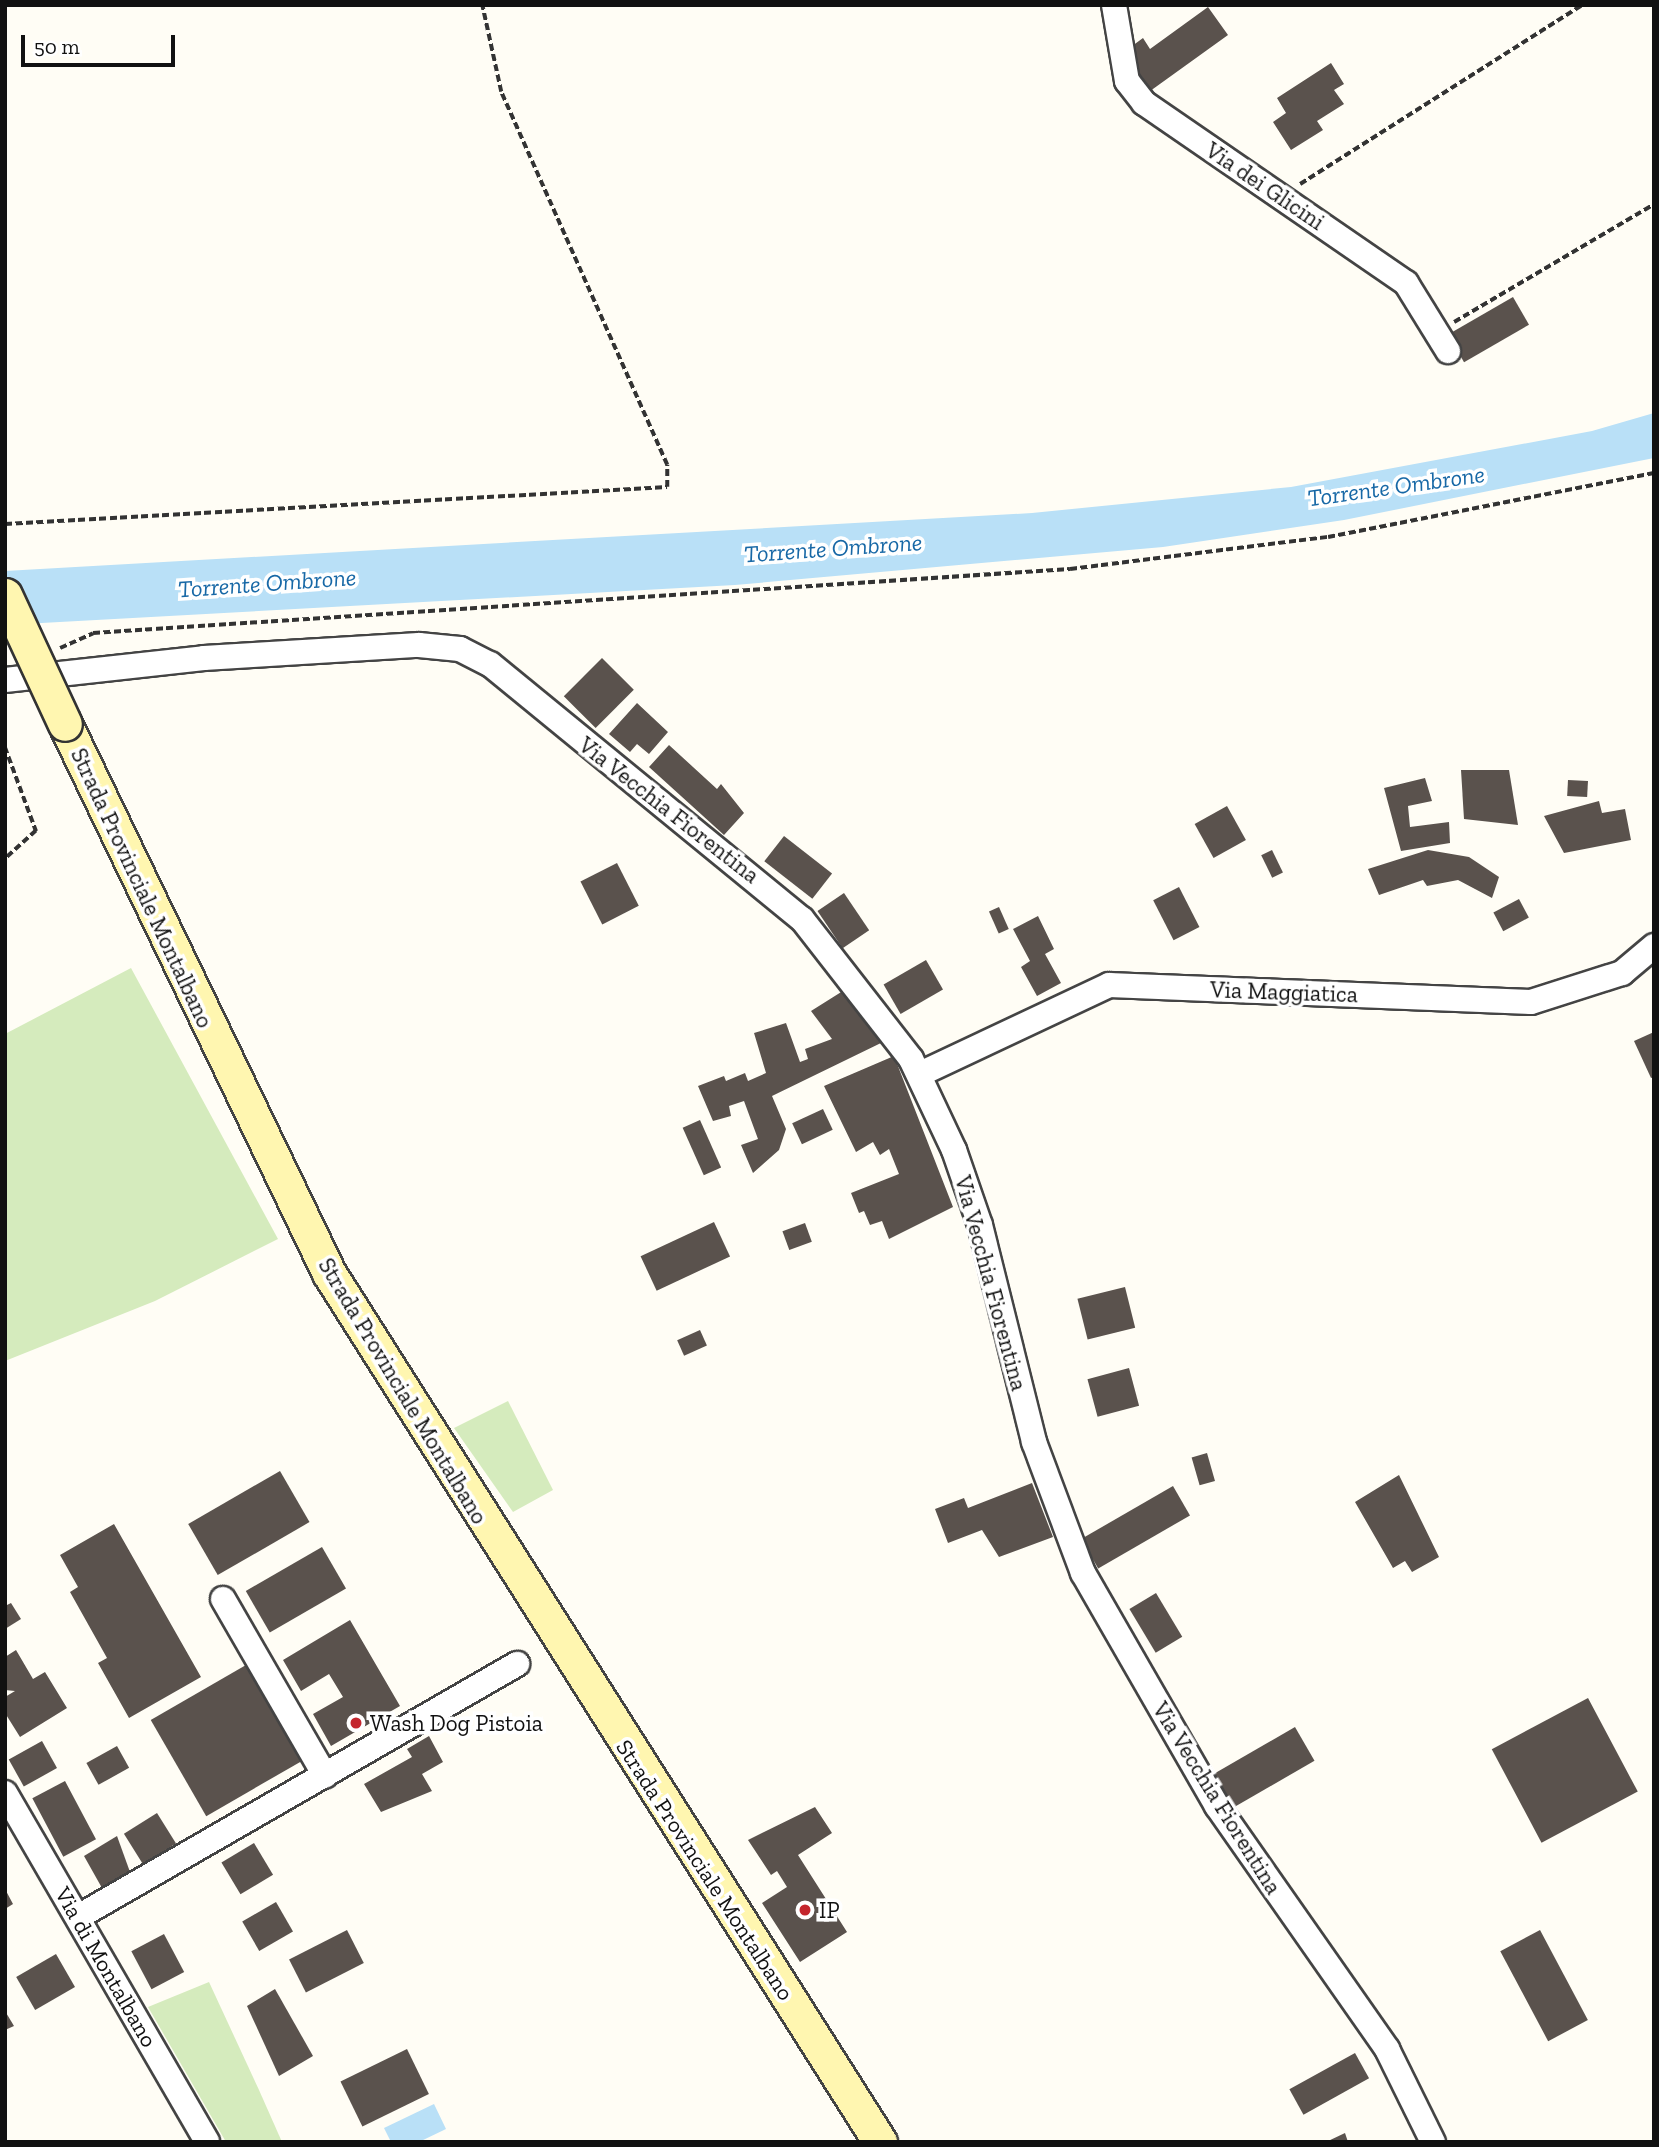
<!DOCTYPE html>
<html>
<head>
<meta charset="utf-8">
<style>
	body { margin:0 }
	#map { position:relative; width:1659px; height:2147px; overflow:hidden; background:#fffdf5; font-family:"Zilla Slab",serif }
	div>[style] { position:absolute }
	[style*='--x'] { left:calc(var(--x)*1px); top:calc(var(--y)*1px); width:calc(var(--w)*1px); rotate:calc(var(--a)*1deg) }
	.green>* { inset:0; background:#d5ebbd }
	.water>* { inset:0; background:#b9e0f7 }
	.building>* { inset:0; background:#5a524d; transform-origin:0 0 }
	.path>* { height:3.5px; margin-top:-1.75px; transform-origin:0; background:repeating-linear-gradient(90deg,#333 0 7px,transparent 0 10.5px) }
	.roads { filter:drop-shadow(2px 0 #444) drop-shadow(-2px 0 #444) drop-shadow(0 2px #444) drop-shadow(0 -2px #444) }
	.street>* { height:24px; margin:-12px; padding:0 12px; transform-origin:12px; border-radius:12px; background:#fff }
	.secondary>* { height:33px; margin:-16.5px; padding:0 16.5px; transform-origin:16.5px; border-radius:16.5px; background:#fff6b0 }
	.bridges { filter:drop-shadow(2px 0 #333) drop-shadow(-2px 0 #333) drop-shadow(0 2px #333) drop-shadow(0 -2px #333) }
	.secondary-bridge>* { height:33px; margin:-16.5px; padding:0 16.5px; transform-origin:16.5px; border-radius:16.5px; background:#fff6b0 }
	.dots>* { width:19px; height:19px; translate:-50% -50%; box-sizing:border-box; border:4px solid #fff; border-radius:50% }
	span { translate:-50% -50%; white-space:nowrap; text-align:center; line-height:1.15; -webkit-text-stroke:7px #fff; paint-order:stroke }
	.street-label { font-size:23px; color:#111 }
	.poi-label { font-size:23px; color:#111 }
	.left { translate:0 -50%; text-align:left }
	.water-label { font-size:24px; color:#1768a6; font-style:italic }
	.frame { position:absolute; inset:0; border:7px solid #111; pointer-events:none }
	.scale { position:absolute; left:21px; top:35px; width:154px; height:32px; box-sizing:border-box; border:4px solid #111; border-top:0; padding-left:9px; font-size:21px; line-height:24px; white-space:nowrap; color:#111; -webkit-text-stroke:5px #fff; paint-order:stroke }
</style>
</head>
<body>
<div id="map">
	<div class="green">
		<i style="clip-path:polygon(131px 968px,278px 1239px,155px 1301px,5px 1361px,5px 1034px)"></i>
		<i style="clip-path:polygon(508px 1401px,553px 1490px,513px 1512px,454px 1428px)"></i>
		<i style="clip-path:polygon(209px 1982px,259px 2090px,282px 2142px,226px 2142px,148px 2007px)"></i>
	</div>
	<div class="water">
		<i style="clip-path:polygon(1654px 413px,1654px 458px,1344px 520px,1163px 547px,735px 585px,5px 625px,5px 571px,1032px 513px,1291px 487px,1592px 431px)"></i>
		<i style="clip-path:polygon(434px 2104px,446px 2129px,419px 2142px,391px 2142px,384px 2128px)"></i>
	</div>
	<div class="building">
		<i style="clip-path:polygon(1208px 7px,1228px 35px,1146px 94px,1127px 68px,1137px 61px,1128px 49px,1143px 38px,1150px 49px)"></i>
		<i style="clip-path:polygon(1331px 63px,1344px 84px,1334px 90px,1344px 104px,1317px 121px,1323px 130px,1291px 150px,1273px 122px,1286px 113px,1277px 98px)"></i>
		<i style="left:1513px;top:297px;width:32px;height:75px;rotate:60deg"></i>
		<i style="left:602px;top:658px;width:45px;height:54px;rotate:45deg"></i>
		<i style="clip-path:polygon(637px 703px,668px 732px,649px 754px,637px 744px,630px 752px,609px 734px)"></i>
		<i style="clip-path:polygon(669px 745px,717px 789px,721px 784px,744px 813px,724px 835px,649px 767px)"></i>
		<i style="clip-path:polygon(1461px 770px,1509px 770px,1518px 825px,1464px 819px)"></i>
		<i style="clip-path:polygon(1425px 778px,1432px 801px,1408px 806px,1410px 827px,1449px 822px,1450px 843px,1401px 851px,1384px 788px)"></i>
		<i style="left:1568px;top:780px;width:20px;height:16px;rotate:3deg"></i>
		<i style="clip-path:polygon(1599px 801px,1602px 813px,1625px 809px,1631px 840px,1564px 853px,1544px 816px)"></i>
		<i style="left:1227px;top:806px;width:39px;height:37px;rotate:61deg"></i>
		<i style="left:784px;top:836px;width:61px;height:32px;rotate:38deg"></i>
		<i style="left:1272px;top:850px;width:25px;height:12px;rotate:64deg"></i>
		<i style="clip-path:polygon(1428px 850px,1469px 857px,1499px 877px,1492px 898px,1458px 880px,1427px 886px,1423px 880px,1379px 895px,1368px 869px)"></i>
		<i style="left:617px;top:863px;width:48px;height:41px;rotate:63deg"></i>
		<i style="left:1179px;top:887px;width:45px;height:29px;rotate:63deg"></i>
		<i style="left:844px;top:893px;width:45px;height:32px;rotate:56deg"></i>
		<i style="left:1519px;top:899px;width:21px;height:29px;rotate:62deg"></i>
		<i style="left:999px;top:907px;width:24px;height:11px;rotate:66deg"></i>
		<i style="clip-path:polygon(1038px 916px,1054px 949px,1045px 954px,1061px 983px,1037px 996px,1021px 967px,1030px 961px,1013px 929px)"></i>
		<i style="left:926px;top:960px;width:34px;height:49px;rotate:60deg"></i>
		<i style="clip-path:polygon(846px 989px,883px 1042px,772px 1096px,786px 1129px,779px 1150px,753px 1173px,741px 1145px,758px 1139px,744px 1101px,729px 1106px,731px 1116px,713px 1121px,698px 1086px,724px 1076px,726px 1081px,745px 1073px,748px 1081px,766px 1073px,754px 1033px,786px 1023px,800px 1062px,808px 1059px,805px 1049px,832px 1039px,811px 1011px)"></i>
		<i style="clip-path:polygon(1654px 1032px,1654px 1077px,1651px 1078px,1634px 1041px)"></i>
		<i style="clip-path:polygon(894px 1056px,953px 1207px,889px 1239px,882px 1221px,870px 1225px,864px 1211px,859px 1213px,851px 1193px,899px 1174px,889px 1149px,880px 1155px,873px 1142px,856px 1152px,824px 1086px)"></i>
		<i style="left:823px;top:1109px;width:23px;height:34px;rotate:65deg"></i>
		<i style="left:700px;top:1120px;width:52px;height:19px;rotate:66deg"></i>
		<i style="left:714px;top:1222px;width:38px;height:81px;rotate:65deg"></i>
		<i style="left:805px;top:1223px;width:20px;height:24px;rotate:70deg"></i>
		<i style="left:1125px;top:1287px;width:42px;height:49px;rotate:76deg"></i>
		<i style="left:700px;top:1330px;width:17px;height:25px;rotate:66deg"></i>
		<i style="left:1129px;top:1368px;width:39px;height:43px;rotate:75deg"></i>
		<i style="left:1207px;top:1453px;width:29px;height:16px;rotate:74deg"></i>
		<i style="left:280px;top:1471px;width:59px;height:106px;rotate:60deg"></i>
		<i style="clip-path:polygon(1399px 1475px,1439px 1557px,1412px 1572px,1405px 1561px,1393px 1568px,1355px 1502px)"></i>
		<i style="clip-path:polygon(1032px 1483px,1053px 1537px,999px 1557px,982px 1530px,948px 1543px,935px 1509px,964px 1498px,968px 1508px)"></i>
		<i style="left:1173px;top:1486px;width:34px;height:106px;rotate:60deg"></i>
		<i style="clip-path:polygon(114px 1524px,201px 1677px,129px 1718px,98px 1663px,107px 1658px,70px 1592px,78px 1587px,60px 1555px)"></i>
		<i style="left:322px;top:1547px;width:48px;height:88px;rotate:60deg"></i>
		<i style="left:1156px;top:1593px;width:51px;height:31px;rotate:59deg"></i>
		<i style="clip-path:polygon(11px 1603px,21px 1619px,5px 1629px,5px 1606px)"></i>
		<i style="clip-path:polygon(350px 1620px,400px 1706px,331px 1746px,313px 1714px,343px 1697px,329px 1674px,301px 1691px,283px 1660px)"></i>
		<i style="clip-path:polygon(16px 1650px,33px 1679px,45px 1672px,67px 1708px,20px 1737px,5px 1713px,5px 1697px,15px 1691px,5px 1690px,5px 1657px)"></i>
		<i style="left:246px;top:1665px;width:111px;height:110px;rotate:60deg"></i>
		<i style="left:1588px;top:1698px;width:106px;height:109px;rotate:62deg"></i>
		<i style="left:1295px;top:1727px;width:39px;height:95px;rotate:60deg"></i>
		<i style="clip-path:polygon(429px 1736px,443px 1762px,422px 1774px,432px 1791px,381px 1812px,364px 1784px,412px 1757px,407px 1749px)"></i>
		<i style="left:42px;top:1741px;width:31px;height:38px;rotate:61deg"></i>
		<i style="left:117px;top:1746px;width:25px;height:35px;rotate:61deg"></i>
		<i style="left:65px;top:1781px;width:66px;height:37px;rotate:62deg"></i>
		<i style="clip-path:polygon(815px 1807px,832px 1833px,798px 1855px,847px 1932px,800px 1962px,762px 1903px,787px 1887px,777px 1871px,771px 1875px,748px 1840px)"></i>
		<i style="left:157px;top:1813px;width:36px;height:39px;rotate:58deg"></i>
		<i style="clip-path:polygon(117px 1836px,130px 1872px,102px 1888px,84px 1856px)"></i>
		<i style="left:254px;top:1843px;width:37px;height:38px;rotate:59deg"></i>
		<i style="clip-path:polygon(5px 1889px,13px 1904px,5px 1909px)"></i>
		<i style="left:276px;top:1902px;width:34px;height:39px;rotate:60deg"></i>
		<i style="left:347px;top:1930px;width:37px;height:65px;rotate:63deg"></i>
		<i style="left:1540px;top:1930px;width:102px;height:45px;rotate:62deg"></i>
		<i style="left:164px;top:1934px;width:43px;height:37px;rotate:62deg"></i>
		<i style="left:56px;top:1954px;width:38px;height:46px;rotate:60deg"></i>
		<i style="clip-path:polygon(275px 1989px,313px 2056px,279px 2076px,247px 2006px)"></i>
		<i style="clip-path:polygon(5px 2011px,14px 2026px,5px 2030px)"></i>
		<i style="left:407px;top:2049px;width:50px;height:74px;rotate:64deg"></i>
		<i style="left:1355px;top:2053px;width:29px;height:75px;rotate:61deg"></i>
		<i style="clip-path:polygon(1345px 2133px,1348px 2142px,1326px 2142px)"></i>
	</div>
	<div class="path">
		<i style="--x:1300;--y:184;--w:334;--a:-32.4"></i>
		<i style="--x:1454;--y:322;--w:232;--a:-30.5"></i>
		<i style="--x:5;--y:524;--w:663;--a:-3.2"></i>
		<i style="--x:667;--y:487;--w:22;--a:-90"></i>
		<i style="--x:667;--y:465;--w:408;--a:-114"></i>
		<i style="--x:501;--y:92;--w:89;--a:-102.3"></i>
		<i style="--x:60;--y:648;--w:36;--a:-24"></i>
		<i style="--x:93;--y:633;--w:979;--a:-3.75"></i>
		<i style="--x:1070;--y:569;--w:260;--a:-7.1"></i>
		<i style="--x:1328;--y:537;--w:332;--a:-11.1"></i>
		<i style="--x:5;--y:747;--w:90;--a:69.7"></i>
		<i style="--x:36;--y:831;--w:42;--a:137.9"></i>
	</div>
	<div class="roads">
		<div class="street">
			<i style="--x:1114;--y:5;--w:77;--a:80.3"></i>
			<i style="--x:1127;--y:81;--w:28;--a:52"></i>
			<i style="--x:1144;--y:103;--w:318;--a:34.5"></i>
			<i style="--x:1406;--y:283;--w:80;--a:58.3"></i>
			<i style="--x:5;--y:680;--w:200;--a:-6.3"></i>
			<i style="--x:204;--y:658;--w:215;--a:-3.5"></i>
			<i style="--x:419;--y:645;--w:41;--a:5.6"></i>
			<i style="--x:460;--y:649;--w:34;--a:27"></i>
			<i style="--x:490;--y:664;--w:403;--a:39.3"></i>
			<i style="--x:802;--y:919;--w:177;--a:52.1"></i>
			<i style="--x:911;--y:1059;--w:101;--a:64.7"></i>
			<i style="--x:954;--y:1150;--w:79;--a:70.9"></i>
			<i style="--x:980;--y:1225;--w:224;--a:76"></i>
			<i style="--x:1034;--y:1442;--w:140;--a:69.5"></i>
			<i style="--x:1083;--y:1573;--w:269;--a:60.1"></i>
			<i style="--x:1217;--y:1806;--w:297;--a:55"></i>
			<i style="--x:1387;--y:2049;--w:104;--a:63.7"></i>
			<i style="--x:920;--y:1074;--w:209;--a:-25.2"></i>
			<i style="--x:1109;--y:985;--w:422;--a:2.3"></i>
			<i style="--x:1531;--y:1002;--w:96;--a:-17.7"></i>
			<i style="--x:1622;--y:973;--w:42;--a:-40.2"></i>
			<i style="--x:223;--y:1599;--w:204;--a:60"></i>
			<i style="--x:5;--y:1793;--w:403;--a:59.9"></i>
			<i style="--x:78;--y:1917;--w:507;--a:-29.96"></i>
		</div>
		<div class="secondary">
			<i style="--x:65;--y:724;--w:609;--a:64.32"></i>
			<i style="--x:329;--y:1273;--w:1029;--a:57.62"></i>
		</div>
	</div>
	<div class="bridges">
		<div class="secondary-bridge">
			<i style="--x:5;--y:595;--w:142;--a:65.1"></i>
		</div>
	</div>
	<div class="dots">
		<i style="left:356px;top:1723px;background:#c4262e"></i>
		<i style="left:805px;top:1910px;background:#c4262e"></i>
	</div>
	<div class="street-label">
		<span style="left:1265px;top:186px;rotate:34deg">Via dei Glicini</span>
		<span style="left:669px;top:810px;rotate:38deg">Via Vecchia Fiorentina</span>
		<span style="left:142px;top:888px;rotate:65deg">Strada Provinciale Montalbano</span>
		<span style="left:1284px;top:992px;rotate:2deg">Via Maggiatica</span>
		<span style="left:991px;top:1283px;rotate:75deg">Via Vecchia Fiorentina</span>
		<span style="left:403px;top:1391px;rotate:59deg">Strada Provinciale Montalbano</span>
		<span style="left:1217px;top:1798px;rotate:58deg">Via Vecchia Fiorentina</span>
		<span style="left:705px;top:1870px;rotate:57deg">Strada Provinciale Montalbano</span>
		<span style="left:106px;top:1967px;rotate:60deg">Via di Montalbano</span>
	</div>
	<div class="poi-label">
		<span class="left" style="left:370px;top:1723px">Wash Dog Pistoia</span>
		<span class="left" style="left:819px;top:1910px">IP</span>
	</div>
	<div class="water-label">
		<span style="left:1396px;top:486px;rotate:-8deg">Torrente Ombrone</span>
		<span style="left:833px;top:548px;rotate:-4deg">Torrente Ombrone</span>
		<span style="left:267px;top:583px;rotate:-4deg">Torrente Ombrone</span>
	</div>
	<div class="frame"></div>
	<div class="scale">50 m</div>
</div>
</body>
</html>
